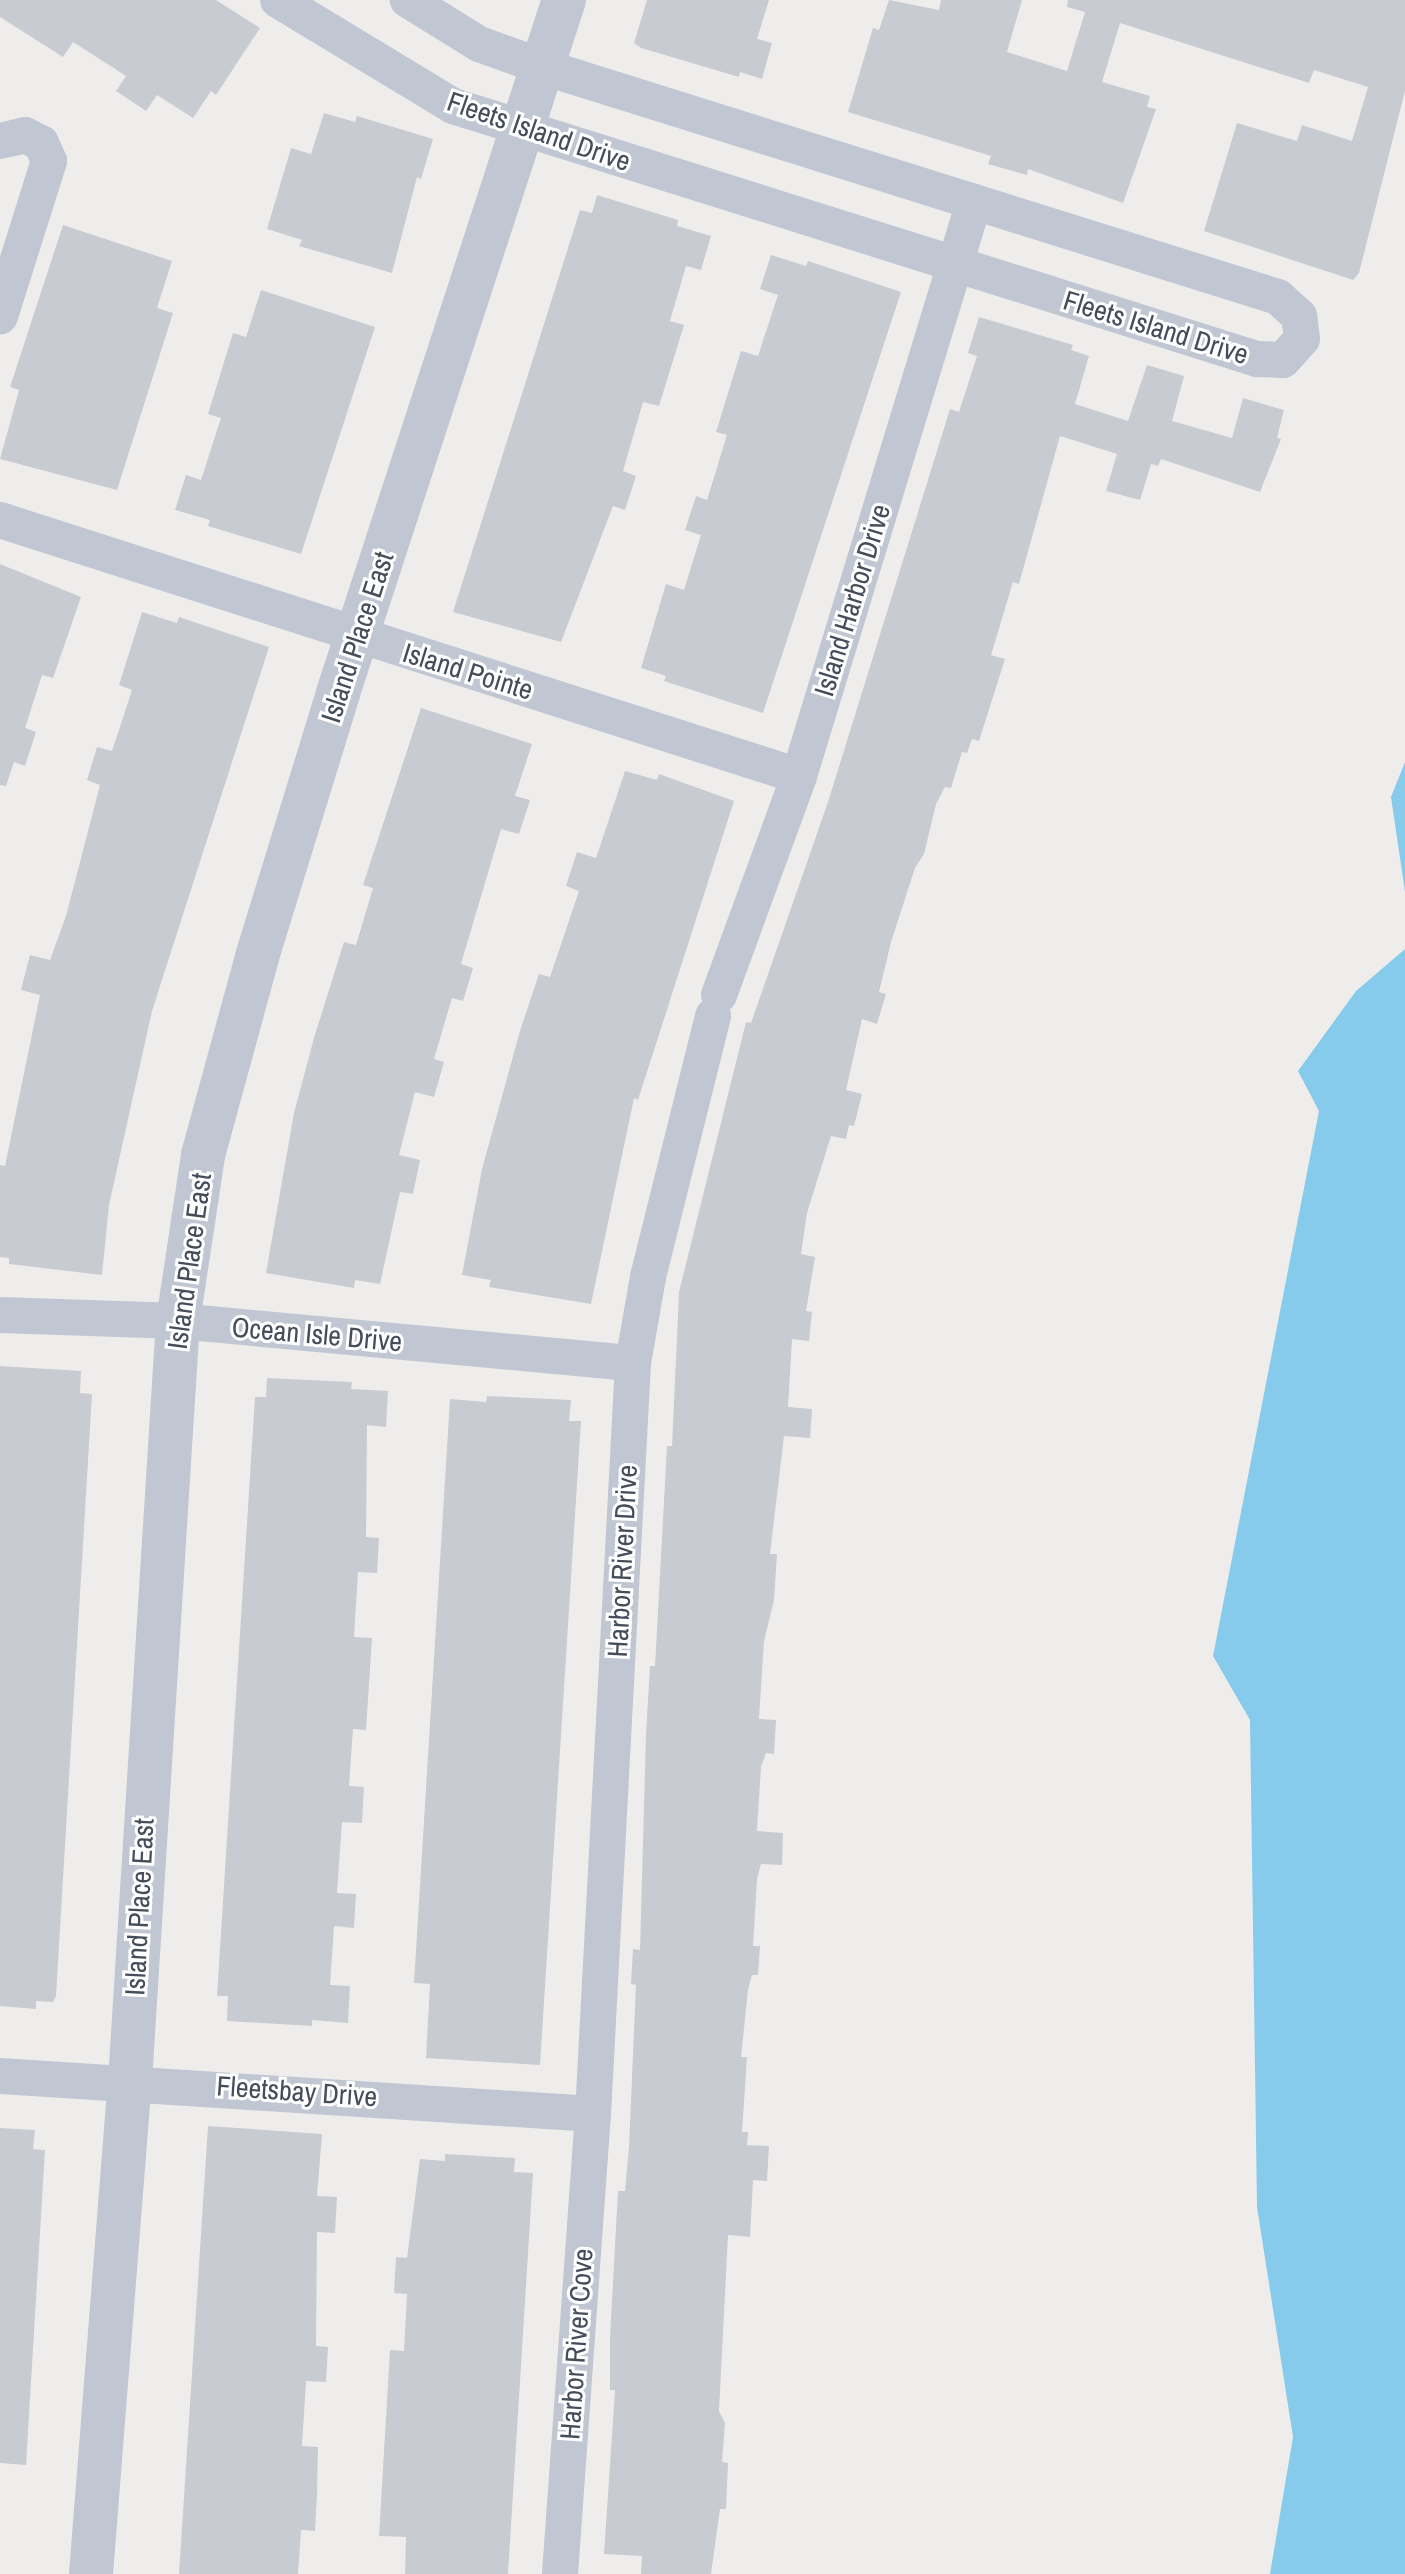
<!DOCTYPE html>
<html>
<head>
<meta charset="utf-8">
<style>
	body { margin:0 }
	#map { position:relative; width:1405px; height:2574px; overflow:hidden; background:#efedec; font-family:"Archivo Narrow",sans-serif }
	div>[style] { position:absolute }
	[style*='--x'] { left:calc(var(--x)*1px); top:calc(var(--y)*1px); width:calc(var(--w)*1px); rotate:calc(var(--a)*1deg) }
	.water>* { inset:0; background:#86cbeb }
	.building>* { inset:0; background:#c9cbd2 }
	.minor>* { height:36px; margin:-18px; padding:0 18px; transform-origin:18px; border-radius:18px; background:#c0c7d2 }
	.tertiary>* { height:44px; margin:-22px; padding:0 22px; transform-origin:22px; border-radius:22px; background:#c0c7d2 }
	span { translate:-50% -50%; white-space:nowrap; text-align:center; line-height:1.15; -webkit-text-stroke:6px #fff; paint-order:stroke }
	.street-label { font-size:28px; color:#454d5a }
</style>
</head>
<body>
<div id="map">
	<div class="water">
		<i style="clip-path:polygon(1405px 762px,1405px 892px,1391px 797px)"></i>
		<i style="clip-path:polygon(1405px 949px,1405px 2574px,1270px 2574px,1293px 2437px,1257px 2207px,1250px 1720px,1213px 1656px,1319px 1111px,1298px 1071px,1356px 991px)"></i>
	</div>
	<div class="building">
		<i style="clip-path:polygon(0 0,216px 0,260px 28px,216px 95px,211px 91px,193px 118px,157px 95px,146px 111px,116px 91px,126px 76px,73px 42px,63px 57px,0 17px)"></i>
		<i style="clip-path:polygon(647px 0,769px 0,757px 39px,772px 43px,762px 79px,740px 72px,739px 77px,641px 48px,634px 43px)"></i>
		<i style="clip-path:polygon(889px 0,939px 10px,941px 0,1022px 0,1007px 52px,1067px 71px,1085px 12px,1067px 7px,1068px 0,1405px 0,1405px 91px,1359px 273px,1353px 280px,1204px 231px,1237px 123px,1297px 141px,1302px 125px,1352px 141px,1368px 87px,1314px 70px,1309px 83px,1120px 23px,1102px 82px,1150px 96px,1147px 107px,1156px 109px,1123px 203px,1028px 169px,1027px 175px,988px 164px,991px 156px,848px 112px,873px 28px,879px 30px)"></i>
		<i style="clip-path:polygon(324px 113px,355px 122px,357px 116px,433px 139px,421px 179px,417px 177px,392px 273px,299px 246px,302px 240px,267px 229px,291px 148px,311px 154px)"></i>
		<i style="clip-path:polygon(597px 195px,678px 220px,677px 226px,711px 236px,701px 270px,686px 266px,670px 321px,684px 325px,659px 406px,643px 402px,623px 471px,636px 476px,625px 510px,613px 506px,561px 642px,453px 612px,580px 210px,592px 213px)"></i>
		<i style="clip-path:polygon(63px 225px,172px 261px,157px 308px,173px 313px,117px 490px,0 459px,19px 390px,10px 387px)"></i>
		<i style="clip-path:polygon(771px 255px,806px 266px,808px 261px,901px 292px,763px 713px,664px 681px,666px 676px,641px 668px,666px 584px,684px 590px,701px 535px,685px 530px,696px 496px,707px 500px,727px 435px,716px 432px,741px 351px,758px 356px,778px 295px,760px 289px)"></i>
		<i style="clip-path:polygon(261px 290px,375px 327px,301px 554px,208px 526px,210px 520px,175px 510px,186px 475px,201px 480px,221px 418px,208px 414px,233px 333px,246px 337px)"></i>
		<i style="clip-path:polygon(979px 317px,1073px 345px,1071px 350px,1089px 356px,1075px 404px,1128px 421px,1147px 365px,1184px 376px,1172px 421px,1232px 438px,1243px 398px,1284px 410px,1277px 438px,1281px 439px,1260px 492px,1161px 459px,1158px 466px,1151px 464px,1140px 500px,1106px 491px,1117px 454px,1060px 436px,1019px 584px,1013px 582px,991px 655px,1005px 659px,979px 741px,972px 739px,967px 753px,962px 752px,951px 788px,945px 787px,936px 804px,924px 854px,915px 868px,891px 942px,879px 992px,886px 994px,877px 1024px,862px 1019px,846px 1090px,862px 1094px,854px 1126px,849px 1125px,846px 1139px,831px 1136px,807px 1213px,801px 1254px,815px 1257px,806px 1311px,812px 1312px,809px 1341px,792px 1339px,788px 1407px,812px 1409px,810px 1438px,784px 1436px,770px 1554px,777px 1554px,774px 1600px,764px 1641px,759px 1719px,776px 1720px,774px 1754px,766px 1753px,761px 1767px,757px 1831px,783px 1833px,782px 1865px,761px 1864px,757px 1879px,753px 1946px,760px 1946px,758px 1975px,752px 1975px,748px 1990px,741px 2057px,747px 2057px,742px 2132px,748px 2132px,747px 2145px,769px 2146px,767px 2181px,753px 2180px,750px 2237px,728px 2235px,719px 2411px,725px 2423px,722px 2462px,728px 2463px,726px 2509px,720px 2509px,711px 2574px,641px 2574px,642px 2556px,604px 2554px,615px 2390px,610px 2390px,610px 2337px,618px 2191px,625px 2191px,629px 2147px,636px 1985px,631px 1984px,633px 1949px,640px 1950px,646px 1734px,650px 1666px,655px 1666px,667px 1446px,672px 1446px,679px 1292px,746px 1022px,751px 1023px,828px 802px,950px 409px,959px 412px,977px 356px,968px 353px)"></i>
		<i style="clip-path:polygon(0 564px,81px 597px,53px 678px,42px 675px,25px 728px,36px 732px,25px 766px,14px 762px,6px 786px,0 785px)"></i>
		<i style="clip-path:polygon(142px 612px,177px 623px,179px 617px,269px 647px,152px 1011px,109px 1205px,102px 1275px,9px 1264px,9px 1258px,0 1257px,0 1165px,5px 1166px,40px 995px,21px 990px,30px 955px,50px 960px,66px 916px,100px 785px,87px 780px,97px 747px,112px 751px,132px 690px,119px 685px)"></i>
		<i style="clip-path:polygon(421px 708px,532px 744px,515px 796px,530px 800px,519px 834px,501px 829px,461px 964px,473px 968px,463px 1001px,452px 998px,434px 1059px,444px 1062px,434px 1097px,415px 1092px,399px 1155px,420px 1160px,413px 1194px,400px 1192px,380px 1284px,355px 1280px,354px 1288px,266px 1273px,294px 1113px,314px 1038px,344px 942px,356px 945px,373px 888px,363px 885px)"></i>
		<i style="clip-path:polygon(625px 771px,657px 780px,659px 774px,734px 801px,638px 1100px,634px 1098px,591px 1304px,489px 1287px,491px 1280px,462px 1275px,482px 1169px,520px 1031px,539px 974px,550px 977px,579px 891px,566px 886px,577px 852px,596px 858px)"></i>
		<i style="clip-path:polygon(0 1366px,81px 1371px,80px 1393px,92px 1394px,56px 1996px,53px 2002px,36px 2001px,36px 2009px,0 2006px)"></i>
		<i style="clip-path:polygon(267px 1378px,352px 1382px,351px 1389px,388px 1391px,386px 1427px,367px 1425px,366px 1537px,379px 1538px,377px 1573px,358px 1572px,354px 1637px,372px 1638px,366px 1730px,353px 1729px,349px 1786px,364px 1787px,362px 1823px,342px 1822px,337px 1893px,356px 1894px,354px 1928px,334px 1926px,330px 1985px,350px 1986px,348px 2023px,312px 2020px,312px 2026px,227px 2021px,228px 1996px,217px 1996px,255px 1397px,266px 1397px)"></i>
		<i style="clip-path:polygon(487px 1396px,571px 1400px,569px 1421px,581px 1421px,540px 2065px,426px 2058px,430px 1984px,414px 1983px,450px 1399px,486px 1402px)"></i>
		<i style="clip-path:polygon(208px 2126px,322px 2134px,317px 2196px,337px 2197px,335px 2233px,317px 2232px,316px 2346px,328px 2347px,326px 2382px,306px 2381px,302px 2446px,318px 2447px,317px 2495px,315px 2531px,301px 2530px,298px 2574px,179px 2574px)"></i>
		<i style="clip-path:polygon(0 2128px,35px 2130px,33px 2149px,45px 2150px,26px 2465px,0 2463px)"></i>
		<i style="clip-path:polygon(445px 2154px,515px 2158px,514px 2172px,533px 2173px,508px 2574px,405px 2574px,406px 2537px,379px 2536px,390px 2350px,404px 2351px,407px 2294px,394px 2293px,396px 2257px,407px 2258px,420px 2159px,445px 2161px)"></i>
	</div>
	<div class="minor">
		<i style="--x:278;--y:0;--w:205;--a:31.2"></i>
		<i style="--x:453;--y:106;--w:843;--a:17.47"></i>
		<i style="--x:1257;--y:359;--w:26;--a:2"></i>
		<i style="--x:1283;--y:360;--w:28;--a:-48"></i>
		<i style="--x:1302;--y:339;--w:23;--a:-97"></i>
		<i style="--x:1299;--y:316;--w:28;--a:-138"></i>
		<i style="--x:1278;--y:297;--w:770;--a:-162.62"></i>
		<i style="--x:543;--y:67;--w:68;--a:-160.2"></i>
		<i style="--x:479;--y:44;--w:84;--a:-148.2"></i>
		<i style="--x:0;--y:141;--w:26;--a:-13"></i>
		<i style="--x:25;--y:135;--w:18;--a:27"></i>
		<i style="--x:41;--y:143;--w:20;--a:66"></i>
		<i style="--x:49;--y:161;--w:163;--a:107.5"></i>
		<i style="--x:0;--y:520;--w:839;--a:17.77"></i>
		<i style="--x:719;--y:995;--w:233;--a:-69.9"></i>
		<i style="--x:799;--y:776;--w:600;--a:-73.04"></i>
		<i style="--x:0;--y:1315;--w:178;--a:1.9"></i>
		<i style="--x:178;--y:1321;--w:457;--a:5.3"></i>
		<i style="--x:0;--y:2076;--w:594;--a:3.67"></i>
		<i style="--x:560;--y:2574;--w:461;--a:-85.9"></i>
		<i style="--x:593;--y:2114;--w:752;--a:-86.95"></i>
		<i style="--x:633;--y:1363;--w:87;--a:-80.1"></i>
		<i style="--x:648;--y:1277;--w:269;--a:-76"></i>
	</div>
	<div class="tertiary">
		<i style="--x:91;--y:2574;--w:495;--a:-85.5"></i>
		<i style="--x:130;--y:2081;--w:762;--a:-86.39"></i>
		<i style="--x:178;--y:1321;--w:168;--a:-81.4"></i>
		<i style="--x:203;--y:1155;--w:205;--a:-74.7"></i>
		<i style="--x:257;--y:957;--w:276;--a:-72.9"></i>
		<i style="--x:338;--y:693;--w:729;--a:-71.94"></i>
	</div>
	<div class="street-label">
		<span style="left:539px;top:131px;rotate:19deg">Fleets Island Drive</span>
		<span style="left:1156px;top:327px;rotate:17deg">Fleets Island Drive</span>
		<span style="left:852px;top:600px;rotate:-73deg">Island Harbor Drive</span>
		<span style="left:357px;top:637px;rotate:-72deg">Island Place East</span>
		<span style="left:468px;top:671px;rotate:17deg">Island Pointe</span>
		<span style="left:189px;top:1261px;rotate:-82deg">Island Place East</span>
		<span style="left:317px;top:1334px;rotate:5deg">Ocean Isle Drive</span>
		<span style="left:622px;top:1561px;rotate:-87deg">Harbor River Drive</span>
		<span style="left:139px;top:1907px;rotate:-87deg">Island Place East</span>
		<span style="left:297px;top:2091px;rotate:4deg">Fleetsbay Drive</span>
		<span style="left:576px;top:2344px;rotate:-86deg">Harbor River Cove</span>
	</div>
</div>
</body>
</html>
